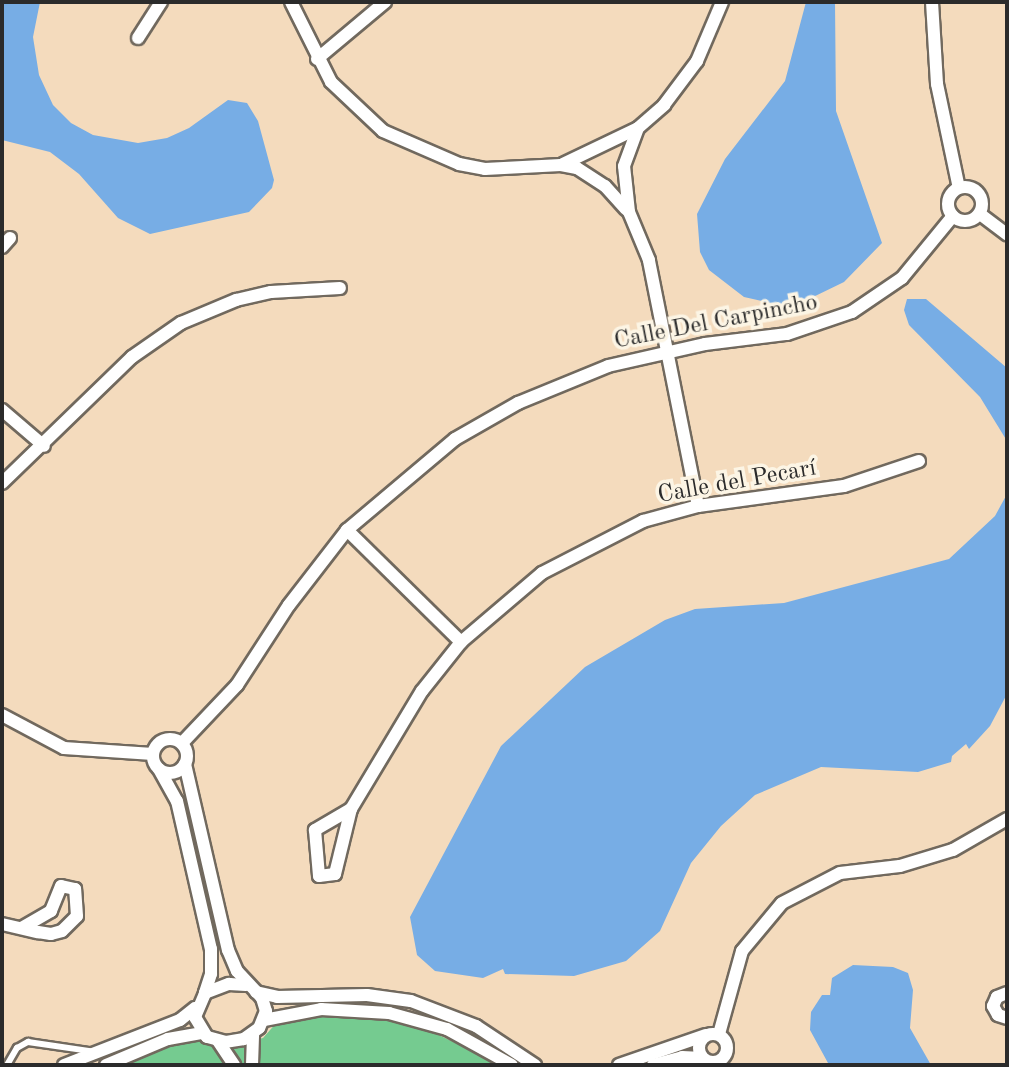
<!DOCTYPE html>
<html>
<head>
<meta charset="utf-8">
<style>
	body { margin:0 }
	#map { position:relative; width:1009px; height:1067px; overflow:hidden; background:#f4dbbd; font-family:"Old Standard TT",serif }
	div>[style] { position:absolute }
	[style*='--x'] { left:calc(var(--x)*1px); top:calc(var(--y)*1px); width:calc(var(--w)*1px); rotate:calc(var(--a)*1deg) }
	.green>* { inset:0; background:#75cb90 }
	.water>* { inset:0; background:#77ade5 }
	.roads { filter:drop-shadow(2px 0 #71695e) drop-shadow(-2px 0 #71695e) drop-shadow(0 2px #71695e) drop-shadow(0 -2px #71695e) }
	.lane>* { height:6px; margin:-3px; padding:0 3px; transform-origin:3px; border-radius:3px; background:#fff }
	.street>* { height:12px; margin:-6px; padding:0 6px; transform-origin:6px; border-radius:6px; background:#fff }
	.street>.ring { margin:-6px; padding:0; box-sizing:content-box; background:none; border:12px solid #fff; border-radius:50% }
	span { translate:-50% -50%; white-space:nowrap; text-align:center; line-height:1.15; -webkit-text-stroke:7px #fcf5e5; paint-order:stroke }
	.street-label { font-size:24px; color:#2b2b2b }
	.frame { position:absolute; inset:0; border:4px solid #2b2b2b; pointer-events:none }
</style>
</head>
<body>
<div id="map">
	<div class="green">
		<i style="clip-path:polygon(309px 1013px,407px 1020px,502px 1065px,121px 1065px,173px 1042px,197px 1040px,217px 1048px,263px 1038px,278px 1021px)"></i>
	</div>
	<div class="water">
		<i style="clip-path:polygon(2px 2px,40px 2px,33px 37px,39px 75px,53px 105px,71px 123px,93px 135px,138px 143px,167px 138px,189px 128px,228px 100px,247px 103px,258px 121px,274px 180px,272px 188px,249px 212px,150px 234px,118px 218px,79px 174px,50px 152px,2px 140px)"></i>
		<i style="clip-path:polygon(806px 2px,835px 2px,836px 111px,882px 243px,844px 282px,809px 299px,783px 306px,744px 297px,709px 270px,700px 252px,697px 214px,725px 159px,785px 81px)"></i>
		<i style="clip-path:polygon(907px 299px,926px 299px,1007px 368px,1007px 441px,980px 397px,909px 325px,904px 310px)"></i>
		<i style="clip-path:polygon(1007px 494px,1007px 694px,990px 726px,969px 749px,966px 744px,952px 756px,951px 762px,918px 772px,821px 767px,755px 795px,721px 826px,691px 863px,660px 931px,626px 961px,574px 976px,505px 974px,503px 969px,483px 978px,435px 971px,417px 955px,410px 917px,501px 746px,585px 667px,665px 620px,695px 609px,784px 603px,949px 559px,995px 516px)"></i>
		<i style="clip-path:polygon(853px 965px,893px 967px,908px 973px,913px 990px,910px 1028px,931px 1065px,828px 1063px,810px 1030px,811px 1012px,822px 995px,830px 995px,832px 978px)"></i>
	</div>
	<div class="roads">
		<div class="lane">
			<i style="--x:7;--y:1065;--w:20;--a:-60"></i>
			<i style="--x:17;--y:1048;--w:13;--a:-29"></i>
			<i style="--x:28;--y:1042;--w:63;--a:8.3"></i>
		</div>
		<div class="street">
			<i style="--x:291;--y:2;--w:89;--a:63.4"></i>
			<i style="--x:331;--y:82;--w:71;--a:43.3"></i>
			<i style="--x:383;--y:131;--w:83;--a:23.5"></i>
			<i style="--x:459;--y:164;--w:26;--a:11"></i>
			<i style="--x:485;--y:169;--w:76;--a:-3"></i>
			<i style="--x:561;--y:165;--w:16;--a:11"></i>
			<i style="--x:577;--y:168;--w:33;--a:33"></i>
			<i style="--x:605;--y:186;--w:31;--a:48"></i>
			<i style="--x:932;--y:2;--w:82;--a:86.5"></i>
			<i style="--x:937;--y:84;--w:106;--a:78.1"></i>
			<i style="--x:138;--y:38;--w:43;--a:-57.4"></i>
			<i style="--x:317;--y:59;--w:89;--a:-40"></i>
			<i style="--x:563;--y:164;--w:83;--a:-25.6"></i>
			<i class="ring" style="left:948px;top:187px;width:22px;height:22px"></i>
			<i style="--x:980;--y:214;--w:34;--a:37"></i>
			<i style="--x:2;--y:247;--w:12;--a:-48"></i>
			<i style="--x:2;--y:410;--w:55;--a:40.6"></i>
			<i style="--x:2;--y:483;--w:181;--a:-44.1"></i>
			<i style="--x:132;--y:357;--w:60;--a:-34.8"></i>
			<i style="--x:181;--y:323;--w:60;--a:-22.7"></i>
			<i style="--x:236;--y:300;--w:36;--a:-13"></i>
			<i style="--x:271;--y:292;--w:69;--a:-3.3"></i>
			<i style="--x:698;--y:506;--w:251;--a:-101.3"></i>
			<i style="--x:649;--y:260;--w:52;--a:-112.6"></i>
			<i style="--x:629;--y:212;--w:46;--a:-96.2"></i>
			<i style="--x:624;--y:166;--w:40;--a:-69.8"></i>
			<i style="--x:638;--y:128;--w:35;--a:-41"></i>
			<i style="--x:664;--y:105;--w:55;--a:-53.1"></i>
			<i style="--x:697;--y:61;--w:64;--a:-67"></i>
			<i style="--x:347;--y:530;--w:160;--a:44.5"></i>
			<i style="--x:2;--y:715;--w:70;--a:28"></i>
			<i style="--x:64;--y:748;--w:89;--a:3.9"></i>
			<i class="ring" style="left:153px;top:739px;width:22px;height:22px"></i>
			<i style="--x:182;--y:743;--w:80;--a:-46.5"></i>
			<i style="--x:237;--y:685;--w:95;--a:-57"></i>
			<i style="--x:289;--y:605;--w:95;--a:-52.3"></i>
			<i style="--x:347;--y:530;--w:141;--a:-40.1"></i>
			<i style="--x:455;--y:439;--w:73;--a:-29.7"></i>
			<i style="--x:518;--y:403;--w:97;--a:-22.3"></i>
			<i style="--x:608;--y:366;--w:99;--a:-12.8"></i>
			<i style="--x:705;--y:344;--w:83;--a:-7"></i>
			<i style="--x:787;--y:334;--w:69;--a:-18.7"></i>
			<i style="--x:852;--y:312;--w:60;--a:-34.2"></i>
			<i style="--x:902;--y:278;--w:80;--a:-50.6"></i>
			<i style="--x:185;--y:764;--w:191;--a:77"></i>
			<i style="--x:228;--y:950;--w:23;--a:67"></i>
			<i style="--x:237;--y:971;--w:37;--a:47"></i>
			<i style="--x:262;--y:998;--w:14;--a:73"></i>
			<i style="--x:266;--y:1011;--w:18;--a:112"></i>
			<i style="--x:259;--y:1028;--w:19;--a:144"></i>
			<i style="--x:244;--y:1039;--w:18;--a:171"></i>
			<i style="--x:226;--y:1042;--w:20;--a:-165"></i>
			<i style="--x:207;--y:1037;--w:23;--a:-121"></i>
			<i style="--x:195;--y:1017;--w:26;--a:-67"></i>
			<i style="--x:205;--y:993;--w:26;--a:-21"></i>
			<i style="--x:229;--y:984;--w:17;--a:3"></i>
			<i style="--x:159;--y:769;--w:37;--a:61"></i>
			<i style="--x:177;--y:801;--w:152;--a:77.1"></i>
			<i style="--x:211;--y:949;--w:25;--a:90"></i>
			<i style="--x:211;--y:974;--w:20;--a:108"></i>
			<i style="--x:351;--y:809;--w:42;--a:149.7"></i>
			<i style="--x:315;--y:830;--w:46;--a:85"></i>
			<i style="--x:319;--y:876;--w:16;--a:-7"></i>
			<i style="--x:335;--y:874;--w:67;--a:-76.2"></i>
			<i style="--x:351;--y:809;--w:138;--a:-59"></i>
			<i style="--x:422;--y:691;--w:63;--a:-51.5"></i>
			<i style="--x:461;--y:642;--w:106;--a:-40.4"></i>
			<i style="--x:542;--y:573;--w:114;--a:-27.2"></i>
			<i style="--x:643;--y:521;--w:57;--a:-15.3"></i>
			<i style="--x:698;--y:506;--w:147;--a:-7.8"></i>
			<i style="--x:844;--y:486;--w:79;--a:-18.4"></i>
			<i style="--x:2;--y:924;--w:37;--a:13"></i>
			<i style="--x:38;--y:932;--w:13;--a:9"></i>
			<i style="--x:51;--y:934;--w:11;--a:-15"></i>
			<i style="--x:62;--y:931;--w:21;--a:-45"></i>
			<i style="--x:77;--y:916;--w:27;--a:-94"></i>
			<i style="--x:75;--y:889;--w:14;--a:-168"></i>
			<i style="--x:61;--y:886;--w:27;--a:112"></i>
			<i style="--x:51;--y:911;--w:34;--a:150"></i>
			<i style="--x:256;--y:992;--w:22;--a:13"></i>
			<i style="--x:277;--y:997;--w:90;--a:-1.3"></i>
			<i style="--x:367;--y:995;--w:44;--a:7.8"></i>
			<i style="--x:411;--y:1001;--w:70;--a:21"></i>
			<i style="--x:476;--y:1026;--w:71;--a:33.5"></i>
			<i style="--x:1007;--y:993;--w:11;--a:158"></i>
			<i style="--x:997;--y:997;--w:10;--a:114"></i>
			<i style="--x:993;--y:1006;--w:10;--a:61"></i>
			<i style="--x:998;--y:1015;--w:9;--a:18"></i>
			<i style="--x:264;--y:1020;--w:58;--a:-10.9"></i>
			<i style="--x:321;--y:1009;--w:68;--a:3.4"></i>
			<i style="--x:389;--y:1013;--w:60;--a:15.4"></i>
			<i style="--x:447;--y:1029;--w:74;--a:29"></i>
			<i class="ring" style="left:699px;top:1034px;width:16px;height:16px"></i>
			<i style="--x:719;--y:1034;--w:86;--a:-74.5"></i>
			<i style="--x:742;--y:951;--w:62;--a:-50.2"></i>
			<i style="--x:782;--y:903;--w:65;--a:-27.3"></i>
			<i style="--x:840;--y:873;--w:60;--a:-6.7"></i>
			<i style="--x:900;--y:866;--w:55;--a:-16.8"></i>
			<i style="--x:953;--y:850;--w:62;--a:-29.9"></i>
			<i style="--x:218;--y:1041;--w:29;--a:56"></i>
			<i style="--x:64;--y:1065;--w:124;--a:-21.2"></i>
			<i style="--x:180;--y:1020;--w:19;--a:-39"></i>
			<i style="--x:106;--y:1065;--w:67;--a:-22.8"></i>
			<i style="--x:168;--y:1039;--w:35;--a:-10"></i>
			<i style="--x:252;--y:1065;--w:31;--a:-88"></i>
			<i style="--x:619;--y:1065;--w:92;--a:-19"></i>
			<i style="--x:653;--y:1065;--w:30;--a:-15"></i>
			<i style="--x:682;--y:1057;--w:20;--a:3"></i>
		</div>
	</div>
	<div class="street-label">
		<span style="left:716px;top:323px;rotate:-11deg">Calle Del Carpincho</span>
		<span style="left:737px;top:483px;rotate:-10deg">Calle del Pecarí</span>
	</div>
	<div class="frame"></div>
</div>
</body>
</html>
